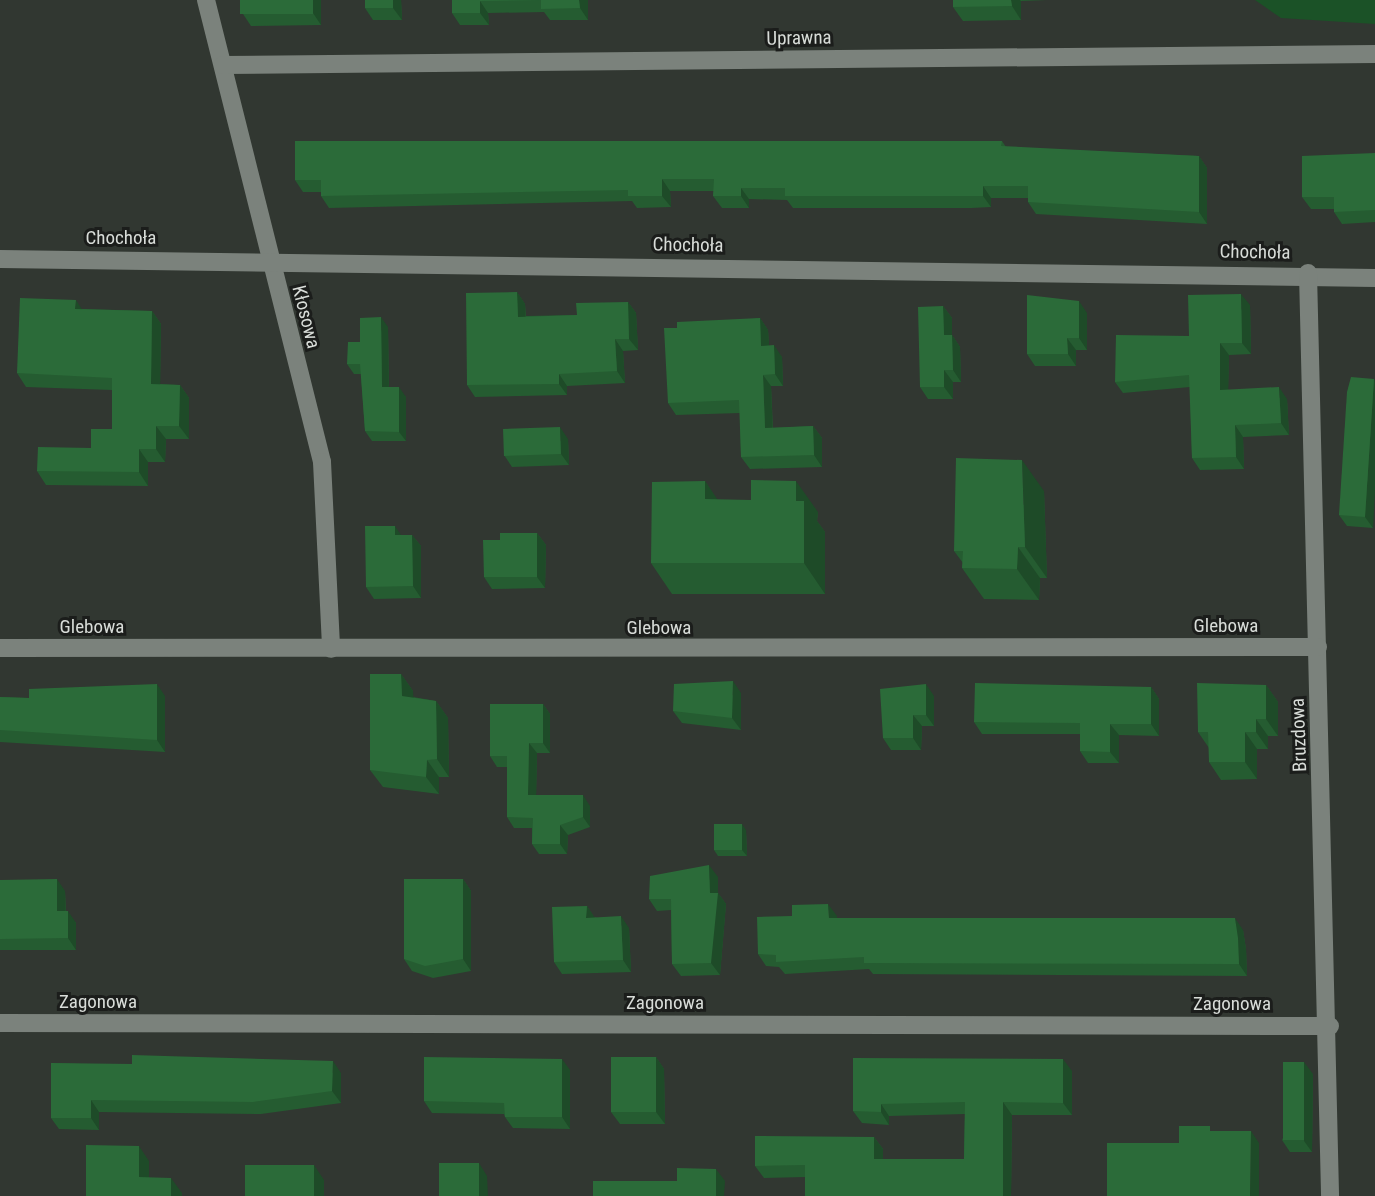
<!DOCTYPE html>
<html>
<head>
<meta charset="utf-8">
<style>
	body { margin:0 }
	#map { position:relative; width:1375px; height:1196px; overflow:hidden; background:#313731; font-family:"Roboto Condensed",sans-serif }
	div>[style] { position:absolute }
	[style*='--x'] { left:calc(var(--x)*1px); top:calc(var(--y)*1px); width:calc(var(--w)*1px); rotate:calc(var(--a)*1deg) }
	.green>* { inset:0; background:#1b5227 }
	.minor>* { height:18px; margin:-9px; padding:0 9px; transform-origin:9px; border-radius:9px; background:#7b827c }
	.wall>* { inset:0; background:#255c31 }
	.shaded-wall>* { inset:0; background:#1e4b28 }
	.building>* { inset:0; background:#2b6b39; transform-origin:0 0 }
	span { translate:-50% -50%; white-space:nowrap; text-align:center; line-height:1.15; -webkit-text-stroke:6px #1b1d1b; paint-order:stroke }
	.street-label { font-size:19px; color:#d8dcd8 }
</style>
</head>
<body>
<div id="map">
	<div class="green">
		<i style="clip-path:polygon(1255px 0,1375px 0,1375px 24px,1281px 18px)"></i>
	</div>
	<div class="minor">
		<i style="--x:206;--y:0;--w:476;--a:75.9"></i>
		<i style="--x:322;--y:462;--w:187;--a:87.2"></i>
		<i style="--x:223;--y:65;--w:1152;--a:-0.55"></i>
		<i style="--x:0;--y:259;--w:1375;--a:0.79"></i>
		<i style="--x:1308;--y:273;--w:923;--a:88.63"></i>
		<i style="--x:0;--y:648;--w:1318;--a:-0.04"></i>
		<i style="--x:0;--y:1023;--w:1330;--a:0.13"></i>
	</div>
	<div class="wall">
		<i style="clip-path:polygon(240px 0,321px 0,321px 25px,251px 26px,243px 14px)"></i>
		<i style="clip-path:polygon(365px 0,401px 0,402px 20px,373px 20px,365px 8px)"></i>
		<i style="clip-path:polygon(452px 0,588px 0,588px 20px,550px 20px,544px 12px,488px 13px,489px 25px,460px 25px,452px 13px)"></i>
		<i style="clip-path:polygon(953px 0,1047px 0,1021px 1px,1021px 20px,963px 21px,953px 7px)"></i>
		<i style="clip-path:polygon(1002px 141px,1006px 147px,1199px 156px,1207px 168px,1207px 224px,1036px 214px,1028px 202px,1028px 198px,991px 198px,991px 207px,971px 208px,793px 208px,787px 200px,749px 199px,749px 208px,722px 208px,713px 196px,714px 191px,670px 191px,671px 207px,637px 208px,632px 201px,329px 208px,321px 196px,321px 192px,303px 192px,295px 180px)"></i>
		<i style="clip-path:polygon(1375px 153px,1375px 222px,1342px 224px,1334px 212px,1334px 209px,1311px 209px,1302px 197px)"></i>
		<i style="clip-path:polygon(517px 292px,525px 304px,526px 316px,577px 315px,628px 302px,636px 313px,638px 350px,623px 351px,625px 383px,567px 386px,567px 395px,475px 397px,467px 385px)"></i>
		<i style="clip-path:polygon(1250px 305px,1251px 354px,1229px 355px,1228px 390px,1287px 399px,1289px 435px,1243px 437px,1244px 469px,1200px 470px,1192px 458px,1190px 387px,1123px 393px,1115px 382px,1189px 336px)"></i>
		<i style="clip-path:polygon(943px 306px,952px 318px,952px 335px,960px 347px,961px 382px,953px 382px,953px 399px,928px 399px,920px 387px)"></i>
		<i style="clip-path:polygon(82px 309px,152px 311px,161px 324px,160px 384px,180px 385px,189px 398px,189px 439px,166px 439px,165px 462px,148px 462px,148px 486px,46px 485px,37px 471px,91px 448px,112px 429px,112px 390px,26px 387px,17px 373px)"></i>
		<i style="clip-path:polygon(1087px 313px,1087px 350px,1076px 350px,1076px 366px,1035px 366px,1027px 354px)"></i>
		<i style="clip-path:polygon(760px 318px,768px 330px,769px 346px,782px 357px,783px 386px,771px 386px,773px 428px,813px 426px,822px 438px,822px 467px,750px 469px,741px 457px,740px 413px,676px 415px,668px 403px,677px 328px)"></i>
		<i style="clip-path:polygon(388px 327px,389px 387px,406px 397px,406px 441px,372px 441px,365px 431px,361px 374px,354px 374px,347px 364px,360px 342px)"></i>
		<i style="clip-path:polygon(1374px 379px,1373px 528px,1347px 526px,1339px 515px)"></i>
		<i style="clip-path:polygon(568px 439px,569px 465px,512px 467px,504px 455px)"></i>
		<i style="clip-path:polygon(705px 481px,717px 500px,818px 512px,817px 521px,825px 532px,825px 594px,672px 594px,651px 563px)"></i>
		<i style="clip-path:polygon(1044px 491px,1047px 578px,1040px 578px,1039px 600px,984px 599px,962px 568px,963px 563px,954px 551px)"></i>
		<i style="clip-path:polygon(537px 533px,546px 545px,545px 588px,492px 589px,484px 577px,500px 540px)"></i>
		<i style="clip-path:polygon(412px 535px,421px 546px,421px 598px,374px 599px,366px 587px)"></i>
		<i style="clip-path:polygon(401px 674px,413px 691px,413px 697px,436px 701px,448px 718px,449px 777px,439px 777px,439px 794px,383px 787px,370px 770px)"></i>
		<i style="clip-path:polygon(1266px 685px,1278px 702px,1278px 736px,1268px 736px,1268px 749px,1257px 749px,1257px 779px,1221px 780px,1209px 762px,1209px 748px,1198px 732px)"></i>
		<i style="clip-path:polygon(1151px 687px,1159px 699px,1159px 736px,1119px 735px,1119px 763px,1088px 763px,1080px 751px,1080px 734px,982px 734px,974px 722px)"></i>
		<i style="clip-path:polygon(741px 693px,741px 730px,682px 723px,673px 711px)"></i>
		<i style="clip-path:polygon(165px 696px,165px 752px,0 742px,0 697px,29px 698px)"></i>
		<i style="clip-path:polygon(934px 696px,934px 726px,922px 726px,921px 750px,891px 750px,883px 738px)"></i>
		<i style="clip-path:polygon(543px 704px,550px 714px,550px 753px,537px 753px,536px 795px,590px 806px,590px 827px,568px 835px,567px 854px,539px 854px,532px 844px,532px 828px,514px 828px,507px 817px,507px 767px,497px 767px,490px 756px)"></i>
		<i style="clip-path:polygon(746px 830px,747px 856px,718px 856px,714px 850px)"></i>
		<i style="clip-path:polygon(718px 877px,718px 893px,726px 904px,720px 975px,681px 976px,672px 964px,671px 910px,657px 911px,649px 899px)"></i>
		<i style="clip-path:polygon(463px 879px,471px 891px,471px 971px,433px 978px,412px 971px,404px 959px)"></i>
		<i style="clip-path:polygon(0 880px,65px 891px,66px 911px,76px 923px,76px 950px,0 950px)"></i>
		<i style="clip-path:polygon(587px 906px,594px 917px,629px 928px,631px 972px,562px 974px,554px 962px)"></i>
		<i style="clip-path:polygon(837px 916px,837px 918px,1243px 930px,1246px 949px,1247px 976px,873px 974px,869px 969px,785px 974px,779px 967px,766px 966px,758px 954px)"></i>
		<i style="clip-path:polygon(656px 1057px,664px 1069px,665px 1124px,620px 1124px,611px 1112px)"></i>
		<i style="clip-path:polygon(853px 1058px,1072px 1071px,1072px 1115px,1012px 1115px,1011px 1196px,805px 1196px,805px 1177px,764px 1178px,755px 1166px,874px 1137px,883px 1149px,883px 1159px,964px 1159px,965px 1114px,889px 1116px,889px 1125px,862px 1123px,853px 1111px)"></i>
		<i style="clip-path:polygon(51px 1063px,341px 1073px,341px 1103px,261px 1114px,99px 1112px,99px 1130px,59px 1129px,51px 1118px)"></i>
		<i style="clip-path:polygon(570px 1070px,570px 1129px,513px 1128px,505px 1117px,504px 1114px,432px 1113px,424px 1101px)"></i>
		<i style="clip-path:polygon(1313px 1074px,1312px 1152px,1290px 1152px,1282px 1140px)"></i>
	</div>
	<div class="shaded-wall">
		<i style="clip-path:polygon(313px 0,321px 0,321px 25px,313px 13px)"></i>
		<i style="clip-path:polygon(393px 0,401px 0,402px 20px,393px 8px)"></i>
		<i style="clip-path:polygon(579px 0,588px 0,588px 20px,580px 8px)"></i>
		<i style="clip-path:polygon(1011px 0,1020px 0,1021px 1px,1021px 20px,1012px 6px)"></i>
		<i style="clip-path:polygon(480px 1px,488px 13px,489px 25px,480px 13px)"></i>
		<i style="clip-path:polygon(1199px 156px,1207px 168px,1207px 224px,1199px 212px)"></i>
		<i style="clip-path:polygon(662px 179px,670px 191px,671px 207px,662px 196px)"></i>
		<i style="clip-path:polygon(983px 186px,991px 198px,991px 207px,983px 196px)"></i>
		<i style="clip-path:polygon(741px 188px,749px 199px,749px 208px,741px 196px)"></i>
		<i style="clip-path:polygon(517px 292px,525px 304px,526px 328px,518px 317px)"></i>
		<i style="clip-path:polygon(1241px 294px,1250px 305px,1251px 354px,1242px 343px)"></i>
		<i style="clip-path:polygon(76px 300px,85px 314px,75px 309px)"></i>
		<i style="clip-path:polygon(1079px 301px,1087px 313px,1087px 350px,1079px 338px)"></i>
		<i style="clip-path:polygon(628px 302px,636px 313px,638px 350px,629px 339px)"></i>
		<i style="clip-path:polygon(943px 306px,952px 318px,952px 347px,944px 335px)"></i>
		<i style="clip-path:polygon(152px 311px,161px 324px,160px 397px,151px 384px)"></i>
		<i style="clip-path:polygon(381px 317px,388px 327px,389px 397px,382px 387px)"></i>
		<i style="clip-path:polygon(760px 318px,768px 330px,770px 358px,761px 346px)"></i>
		<i style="clip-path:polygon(952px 335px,960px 347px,961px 382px,953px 370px)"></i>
		<i style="clip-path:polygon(1067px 338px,1076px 350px,1076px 366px,1068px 354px)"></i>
		<i style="clip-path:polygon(615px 339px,623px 351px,625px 383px,617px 371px)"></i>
		<i style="clip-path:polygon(1220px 343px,1229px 355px,1228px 402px,1220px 390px)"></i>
		<i style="clip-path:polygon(774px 345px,782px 357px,783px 386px,775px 374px)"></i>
		<i style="clip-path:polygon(944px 370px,953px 382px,953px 399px,944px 387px)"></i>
		<i style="clip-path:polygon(559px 374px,567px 386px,567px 395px,559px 384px)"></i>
		<i style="clip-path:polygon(763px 375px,771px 386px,773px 440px,765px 428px)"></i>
		<i style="clip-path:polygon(1374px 379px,1375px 381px,1375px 490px,1373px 528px,1365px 517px)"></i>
		<i style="clip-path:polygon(180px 385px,189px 398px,189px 439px,179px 426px)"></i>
		<i style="clip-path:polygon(399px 387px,406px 397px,406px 441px,399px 432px)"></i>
		<i style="clip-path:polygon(1279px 387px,1287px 399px,1289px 435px,1281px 423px)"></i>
		<i style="clip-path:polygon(1235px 425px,1243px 437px,1244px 469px,1236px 457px)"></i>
		<i style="clip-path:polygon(156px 426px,166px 439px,165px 462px,156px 449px)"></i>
		<i style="clip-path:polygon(813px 426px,822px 438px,822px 467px,814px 455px)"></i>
		<i style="clip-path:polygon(560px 427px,568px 439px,569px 465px,561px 454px)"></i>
		<i style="clip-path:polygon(139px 449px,148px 462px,148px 486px,139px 472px)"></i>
		<i style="clip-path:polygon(1022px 460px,1044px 491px,1047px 578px,1025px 547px)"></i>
		<i style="clip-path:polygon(705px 481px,726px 512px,705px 499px)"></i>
		<i style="clip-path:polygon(796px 481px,818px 512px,817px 521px,825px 532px,825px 594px,804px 563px,796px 501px)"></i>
		<i style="clip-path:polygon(395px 526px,403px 538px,395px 535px)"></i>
		<i style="clip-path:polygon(537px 533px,546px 545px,545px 588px,537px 577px)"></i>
		<i style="clip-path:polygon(412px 535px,421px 546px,421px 598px,413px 586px)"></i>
		<i style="clip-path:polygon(1018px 547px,1040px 578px,1039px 600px,1017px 569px)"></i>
		<i style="clip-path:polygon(401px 674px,413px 691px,415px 713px,402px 696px)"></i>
		<i style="clip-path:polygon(733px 681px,741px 693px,741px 730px,732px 718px)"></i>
		<i style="clip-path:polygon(157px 684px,165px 696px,165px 752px,157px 740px)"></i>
		<i style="clip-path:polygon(926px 684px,934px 696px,934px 726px,926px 715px)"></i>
		<i style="clip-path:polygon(1266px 685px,1278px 702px,1278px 736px,1266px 719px)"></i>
		<i style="clip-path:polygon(1151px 687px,1159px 699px,1159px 736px,1151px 724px)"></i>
		<i style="clip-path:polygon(436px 701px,448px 718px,449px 777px,437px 759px)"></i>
		<i style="clip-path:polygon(543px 704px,550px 714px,550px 753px,543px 743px)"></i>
		<i style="clip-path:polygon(913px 715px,922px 726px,921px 750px,913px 738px)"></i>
		<i style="clip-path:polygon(1256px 719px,1268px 736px,1268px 749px,1256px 732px)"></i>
		<i style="clip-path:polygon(1110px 724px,1119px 735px,1119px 763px,1110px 752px)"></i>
		<i style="clip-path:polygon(1245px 732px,1257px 749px,1257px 779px,1245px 762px)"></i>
		<i style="clip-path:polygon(529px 743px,537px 753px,536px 805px,528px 795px)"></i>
		<i style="clip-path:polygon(427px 760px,439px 777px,439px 794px,426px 777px)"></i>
		<i style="clip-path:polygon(583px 795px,590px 806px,590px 827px,583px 817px)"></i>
		<i style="clip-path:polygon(742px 824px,746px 830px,747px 856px,742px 850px)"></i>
		<i style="clip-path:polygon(560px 825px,568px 835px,567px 854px,560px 844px)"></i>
		<i style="clip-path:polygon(709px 865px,718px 877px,718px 894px,718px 893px,726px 904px,720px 975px,711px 963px)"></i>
		<i style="clip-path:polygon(57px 879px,65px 891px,66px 923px,57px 911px)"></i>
		<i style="clip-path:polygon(463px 879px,471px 891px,471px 971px,463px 959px)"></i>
		<i style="clip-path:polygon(828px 904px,837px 916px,837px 930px,829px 918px)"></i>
		<i style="clip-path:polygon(587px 906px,595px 918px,586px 918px)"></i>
		<i style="clip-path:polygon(68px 911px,76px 923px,76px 950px,68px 938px)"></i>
		<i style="clip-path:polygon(621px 916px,629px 928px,631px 972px,623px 960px)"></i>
		<i style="clip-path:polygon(1235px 918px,1243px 930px,1246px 949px,1247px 976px,1239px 964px)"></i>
		<i style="clip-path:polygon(656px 1057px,664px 1069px,665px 1124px,656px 1112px)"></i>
		<i style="clip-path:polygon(562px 1059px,570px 1070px,570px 1129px,562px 1117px)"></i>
		<i style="clip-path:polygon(1063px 1059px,1072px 1071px,1072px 1115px,1063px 1103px)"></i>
		<i style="clip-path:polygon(333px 1061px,341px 1073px,341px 1103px,332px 1091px)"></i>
		<i style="clip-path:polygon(1304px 1062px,1313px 1074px,1312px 1152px,1304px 1141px)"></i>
		<i style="clip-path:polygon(91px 1100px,99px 1112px,99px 1130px,91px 1118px)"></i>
		<i style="clip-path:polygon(1003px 1102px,1012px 1115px,1011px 1196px,1003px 1196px)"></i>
		<i style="clip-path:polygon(881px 1104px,889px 1116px,889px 1125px,881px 1112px)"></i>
		<i style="clip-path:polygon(1251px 1131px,1259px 1143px,1259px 1196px,1250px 1196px)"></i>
		<i style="clip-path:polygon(874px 1137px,883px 1149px,883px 1172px,874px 1159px)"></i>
		<i style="clip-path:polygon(139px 1146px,149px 1161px,149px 1192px,139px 1177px)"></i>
		<i style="clip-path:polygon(479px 1163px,487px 1176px,488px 1196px,479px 1196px)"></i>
		<i style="clip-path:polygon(314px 1165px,324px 1180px,324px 1196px,314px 1196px)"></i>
		<i style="clip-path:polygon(716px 1169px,725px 1181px,724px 1196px,716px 1196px)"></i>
		<i style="clip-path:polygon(171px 1178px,182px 1193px,182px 1196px,171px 1196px)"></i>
	</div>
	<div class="building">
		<i style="left:240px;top:0;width:73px;height:14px"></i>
		<i style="left:365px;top:0;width:28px;height:8px"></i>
		<i style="clip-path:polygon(452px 0,579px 0,580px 8px,541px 9px,541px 0,480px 1px,480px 13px,452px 13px)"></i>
		<i style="clip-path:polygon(953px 0,1011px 0,1012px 6px,953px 7px)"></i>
		<i style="clip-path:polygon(295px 141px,1002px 141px,1001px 146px,1199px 156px,1199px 212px,1028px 202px,1028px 186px,983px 186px,983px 196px,785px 196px,785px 188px,741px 188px,741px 196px,713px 196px,714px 179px,662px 179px,662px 196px,628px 196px,628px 190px,321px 196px,321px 180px,295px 180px)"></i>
		<i style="clip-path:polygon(1375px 153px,1375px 210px,1334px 212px,1334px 197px,1302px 197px,1302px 156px)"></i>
		<i style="clip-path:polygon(517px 292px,518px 317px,577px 315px,576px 303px,628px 302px,629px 339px,615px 339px,617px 371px,559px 374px,559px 384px,467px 385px,466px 293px)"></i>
		<i style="clip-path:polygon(1241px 294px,1242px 343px,1220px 343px,1220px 390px,1279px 387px,1281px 423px,1235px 425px,1236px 457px,1192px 458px,1189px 375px,1115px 382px,1116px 335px,1189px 336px,1188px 295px)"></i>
		<i style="clip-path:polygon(1027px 295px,1079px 301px,1079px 338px,1067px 338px,1068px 354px,1027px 354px)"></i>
		<i style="clip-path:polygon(20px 298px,76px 300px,75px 309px,152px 311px,151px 384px,180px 385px,179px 426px,156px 426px,156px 449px,139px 449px,139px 472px,37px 471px,38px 447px,91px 448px,91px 429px,112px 429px,112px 378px,17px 373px)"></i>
		<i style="clip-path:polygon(943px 306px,944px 335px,952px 335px,953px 370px,944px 370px,944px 387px,920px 387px,918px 307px)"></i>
		<i style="clip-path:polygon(381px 317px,382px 387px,399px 387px,399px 432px,365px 431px,360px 364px,347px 364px,348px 342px,360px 342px,360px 318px)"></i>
		<i style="clip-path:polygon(760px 318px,761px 346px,774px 345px,775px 374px,763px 375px,765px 428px,813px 426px,814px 455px,741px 457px,739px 400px,668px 403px,664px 328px,677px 328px,677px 322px)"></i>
		<i style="clip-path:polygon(1351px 377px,1374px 379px,1365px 517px,1339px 515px,1347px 392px)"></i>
		<i style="left:560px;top:427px;width:27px;height:57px;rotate:88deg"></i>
		<i style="clip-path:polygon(956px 458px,1022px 460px,1025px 547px,1018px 547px,1017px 569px,962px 568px,963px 551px,954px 551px)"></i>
		<i style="clip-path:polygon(751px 480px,796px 481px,796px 501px,804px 501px,804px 563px,651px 563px,652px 482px,705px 481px,705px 499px,751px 500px)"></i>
		<i style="clip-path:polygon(365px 526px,395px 526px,395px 535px,412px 535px,413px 586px,366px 587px)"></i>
		<i style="clip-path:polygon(500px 533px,537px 533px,537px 577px,484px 577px,483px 540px,500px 540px)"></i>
		<i style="clip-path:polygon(370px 674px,401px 674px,402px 696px,436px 701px,437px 759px,427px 760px,426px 777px,370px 770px)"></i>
		<i style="clip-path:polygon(733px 681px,732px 718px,673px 711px,674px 684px)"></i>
		<i style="clip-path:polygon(975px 683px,1151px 687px,1151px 724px,1110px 724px,1110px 752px,1080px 751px,1080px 723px,974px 722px)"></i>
		<i style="clip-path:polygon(1197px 683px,1266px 685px,1266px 719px,1256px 719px,1256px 732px,1245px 732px,1245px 762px,1209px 762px,1208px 732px,1198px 732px)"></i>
		<i style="clip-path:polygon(157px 684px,157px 740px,0 730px,0 697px,29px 698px,29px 689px)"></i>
		<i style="clip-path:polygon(926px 684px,926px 715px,913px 715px,913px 738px,883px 738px,880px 689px)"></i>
		<i style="clip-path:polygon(490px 704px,543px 704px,543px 743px,529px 743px,528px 795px,583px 795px,583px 817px,560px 825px,560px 844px,532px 844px,533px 818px,507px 817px,507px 756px,490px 756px)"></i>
		<i style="left:714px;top:824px;width:28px;height:26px"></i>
		<i style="clip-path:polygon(709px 865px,710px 893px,718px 893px,711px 963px,672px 964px,671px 899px,649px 899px,650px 876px)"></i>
		<i style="clip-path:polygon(57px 879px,57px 911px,68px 911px,68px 938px,0 939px,0 880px)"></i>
		<i style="clip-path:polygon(404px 879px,463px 879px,463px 959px,425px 966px,404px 959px)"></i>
		<i style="clip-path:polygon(828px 904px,829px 918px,1235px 918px,1238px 938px,1239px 964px,864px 963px,864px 957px,776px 962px,776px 955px,758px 954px,757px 917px,792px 916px,792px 905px)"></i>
		<i style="clip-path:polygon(587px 906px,586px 918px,621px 916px,623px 960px,554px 962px,552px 907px)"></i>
		<i style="clip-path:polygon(132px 1055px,333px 1061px,332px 1091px,253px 1102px,91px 1100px,91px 1118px,51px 1118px,51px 1063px,132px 1064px)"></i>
		<i style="clip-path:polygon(424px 1057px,562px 1059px,562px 1117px,505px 1117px,504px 1103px,424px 1101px)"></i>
		<i style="left:611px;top:1057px;width:45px;height:55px"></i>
		<i style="clip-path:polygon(853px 1058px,1063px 1059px,1063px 1103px,1003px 1102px,1003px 1196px,805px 1196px,805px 1165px,755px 1166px,755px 1136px,874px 1137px,874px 1159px,964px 1159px,965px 1102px,881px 1104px,881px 1112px,853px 1111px)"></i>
		<i style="left:1283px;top:1062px;width:21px;height:78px"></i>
		<i style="clip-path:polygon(1179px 1126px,1210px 1126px,1210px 1131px,1251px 1131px,1250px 1196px,1107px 1196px,1107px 1143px,1179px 1143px)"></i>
		<i style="clip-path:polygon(86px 1145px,139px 1146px,139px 1177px,171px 1178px,171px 1196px,86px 1196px)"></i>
		<i style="left:479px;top:1163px;width:33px;height:40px;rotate:90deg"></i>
		<i style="left:245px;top:1165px;width:69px;height:31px"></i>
		<i style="clip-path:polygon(677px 1168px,716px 1169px,716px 1196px,593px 1196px,593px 1181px,677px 1181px)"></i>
	</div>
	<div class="street-label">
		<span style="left:799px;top:38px;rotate:-1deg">Uprawna</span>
		<span style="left:121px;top:238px">Chochoła</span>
		<span style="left:688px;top:245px;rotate:1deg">Chochoła</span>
		<span style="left:1255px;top:252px;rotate:1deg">Chochoła</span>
		<span style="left:306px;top:317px;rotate:76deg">Kłosowa</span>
		<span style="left:1226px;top:626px">Glebowa</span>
		<span style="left:92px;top:627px">Glebowa</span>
		<span style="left:659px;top:628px">Glebowa</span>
		<span style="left:1299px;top:735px;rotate:-92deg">Bruzdowa</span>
		<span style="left:98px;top:1002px">Zagonowa</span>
		<span style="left:665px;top:1003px">Zagonowa</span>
		<span style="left:1232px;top:1004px">Zagonowa</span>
	</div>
</div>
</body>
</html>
